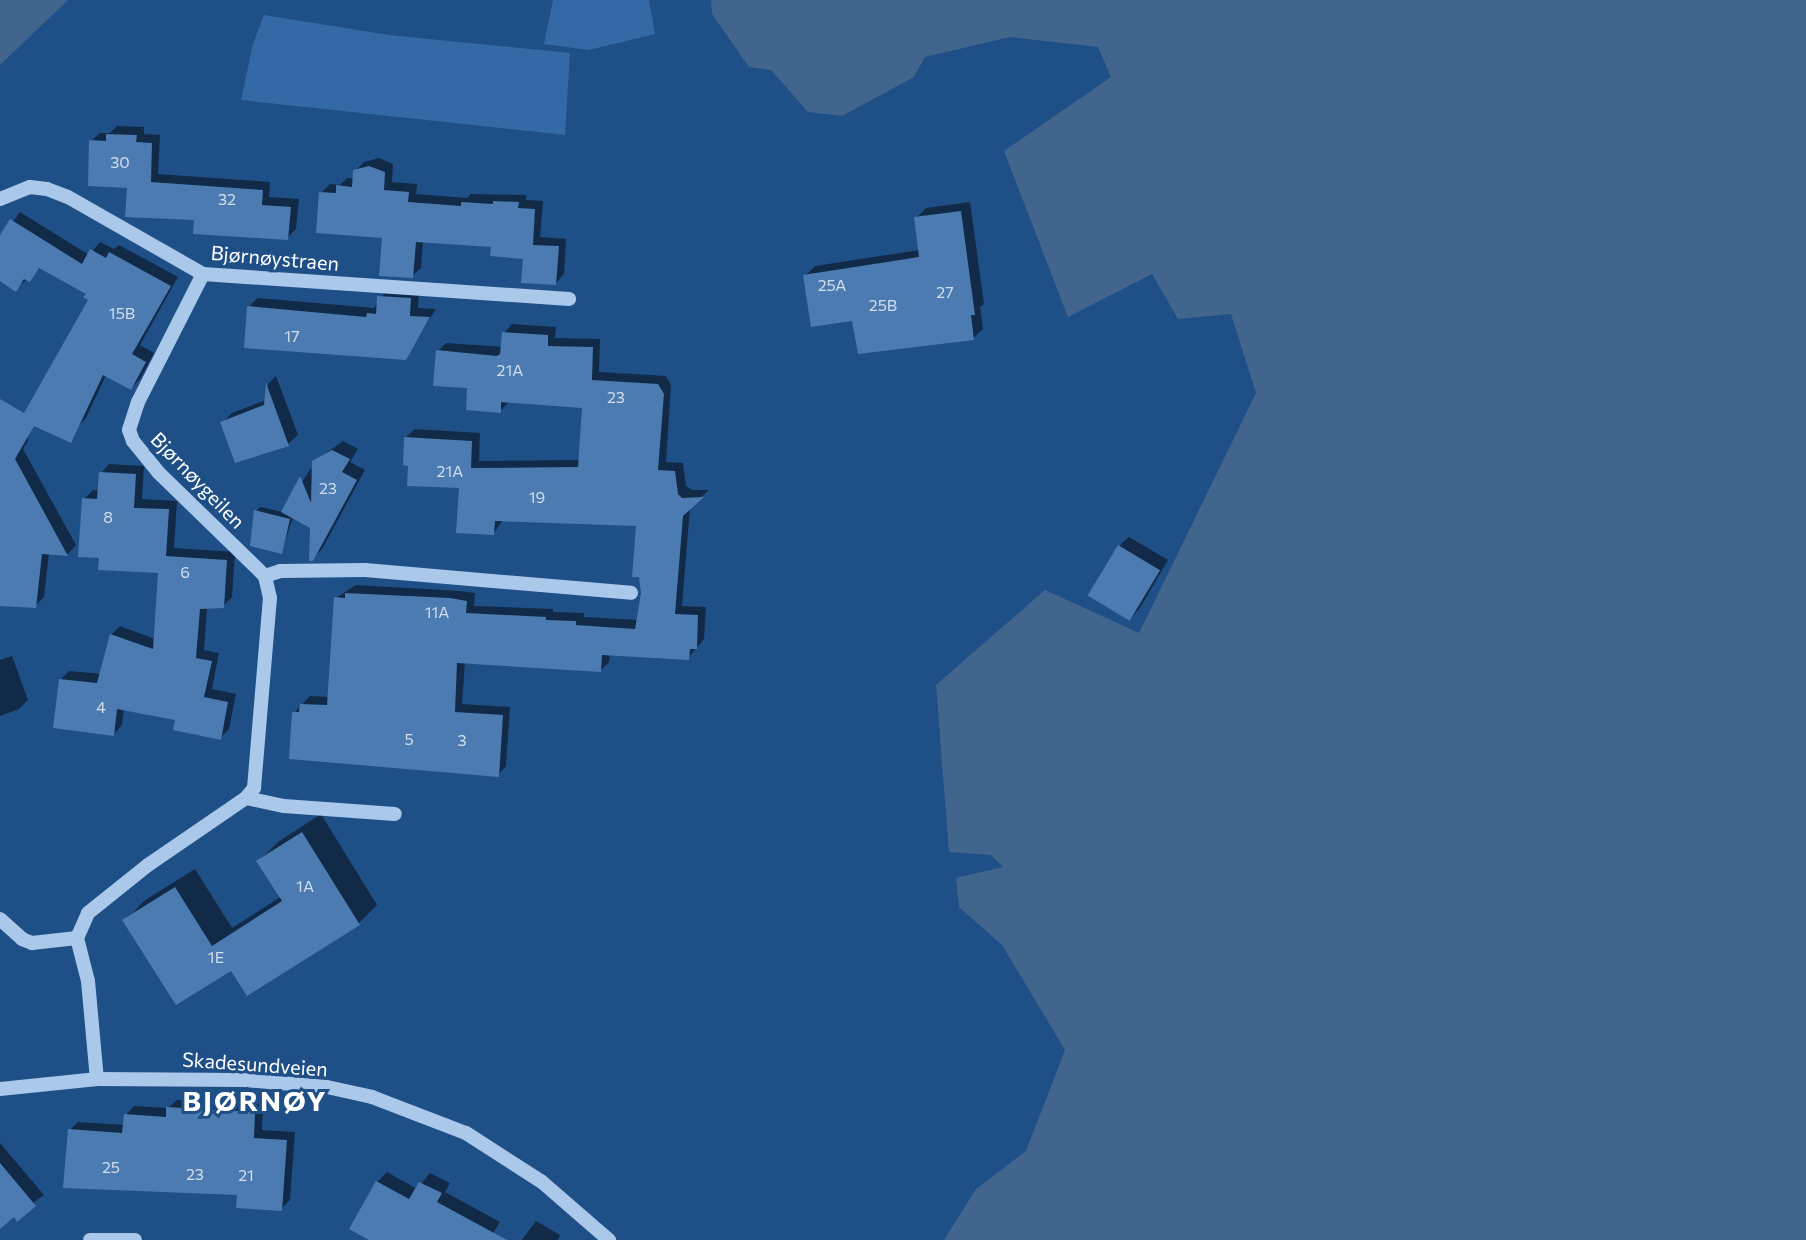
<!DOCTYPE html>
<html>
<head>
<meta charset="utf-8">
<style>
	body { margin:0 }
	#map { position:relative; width:1806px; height:1240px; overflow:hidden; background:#1f4f87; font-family:Commissioner,sans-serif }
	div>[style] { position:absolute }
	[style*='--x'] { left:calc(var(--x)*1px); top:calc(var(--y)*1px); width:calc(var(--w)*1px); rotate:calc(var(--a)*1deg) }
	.green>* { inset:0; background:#3369a4 }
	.water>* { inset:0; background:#42658d }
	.shadow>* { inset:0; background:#0007 }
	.building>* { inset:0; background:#4c7bb1; transform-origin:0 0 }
	.minor>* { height:14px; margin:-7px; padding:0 7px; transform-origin:7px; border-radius:7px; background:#a9c8ea }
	span { translate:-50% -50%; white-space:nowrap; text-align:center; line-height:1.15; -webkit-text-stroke:6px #1f4f87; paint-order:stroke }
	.number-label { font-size:16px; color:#d2deec }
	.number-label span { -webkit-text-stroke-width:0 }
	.street-label { font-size:20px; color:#fff }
	.district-label { font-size:28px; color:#fff; font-weight:700; letter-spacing:2px }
</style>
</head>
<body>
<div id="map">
	<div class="green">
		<i style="clip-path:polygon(553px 0,649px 0,655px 34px,589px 50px,544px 44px)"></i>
		<i style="clip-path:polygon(264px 15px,389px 35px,570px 53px,565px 135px,241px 100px,253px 44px)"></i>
	</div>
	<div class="water">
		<i style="clip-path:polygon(0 0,68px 0,0 65px)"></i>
		<i style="clip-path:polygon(711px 0,1806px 0,1806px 1240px,944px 1240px,976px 1189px,1026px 1151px,1065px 1050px,1002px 945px,959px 907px,956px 878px,1003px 867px,991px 855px,949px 852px,936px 685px,1045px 590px,1139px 633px,1256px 393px,1231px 314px,1178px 319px,1152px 274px,1068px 317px,1004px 151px,1111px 77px,1098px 47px,1010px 37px,925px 57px,914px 77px,842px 116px,808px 112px,771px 70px,749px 67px,712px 14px)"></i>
	</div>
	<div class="shadow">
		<i style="clip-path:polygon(117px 126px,144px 127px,144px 134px,160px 135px,158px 174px,270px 182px,269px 197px,299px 199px,296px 229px,288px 237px,196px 218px,129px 186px,91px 141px,100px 133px,110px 133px)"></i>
		<i style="clip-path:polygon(379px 158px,393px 164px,392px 182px,417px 184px,416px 194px,467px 198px,471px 194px,526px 195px,526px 200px,543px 201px,540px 237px,566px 239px,564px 274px,556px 283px,525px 257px,493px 245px,423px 240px,421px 268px,412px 276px,384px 236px,321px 193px,330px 184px,340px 185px,347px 178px,354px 178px,355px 171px,364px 162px)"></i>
		<i style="clip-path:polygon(970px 202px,984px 304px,980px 307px,983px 329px,973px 338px,853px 318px,805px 276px,815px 266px,920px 250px,916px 218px,926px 208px)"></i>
		<i style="clip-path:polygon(20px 212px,89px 255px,100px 242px,114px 249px,119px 245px,178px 277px,140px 345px,154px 353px,140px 379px,131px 388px,106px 375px,86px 418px,77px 427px,90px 299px,88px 293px,41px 267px,16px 289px,0 279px,0 239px)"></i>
		<i style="clip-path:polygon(388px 288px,419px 290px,418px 308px,436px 309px,405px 358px,249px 306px,258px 298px,374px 308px)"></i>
		<i style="clip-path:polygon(512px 324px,556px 327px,555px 338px,600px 339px,599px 372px,666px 376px,671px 385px,666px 462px,683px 463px,686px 486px,692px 490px,709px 490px,690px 507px,682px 606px,706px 607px,704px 639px,688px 658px,610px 653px,609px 662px,601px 670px,465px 661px,462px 704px,510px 707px,506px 766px,498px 775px,294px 713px,310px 696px,330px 697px,336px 598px,356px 585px,460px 591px,475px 593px,474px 606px,553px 609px,553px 612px,584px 613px,584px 617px,638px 620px,643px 593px,639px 524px,503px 520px,494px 533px,461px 486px,406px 437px,415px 429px,480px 433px,479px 461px,580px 460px,584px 406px,509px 402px,500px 411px,470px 386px,438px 351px,446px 343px,503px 347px,504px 333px)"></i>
		<i style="clip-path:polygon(276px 376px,298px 435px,288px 444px,222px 423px,232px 413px,266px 400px,268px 384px)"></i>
		<i style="clip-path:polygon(0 429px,29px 439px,23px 449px,76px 545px,68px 554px,49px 553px,44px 597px,35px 606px,0 604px)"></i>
		<i style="clip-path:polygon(343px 441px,358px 449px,350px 462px,365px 470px,322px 549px,312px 559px,312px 527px,293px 517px,282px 551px,256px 511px,260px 507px,283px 512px,311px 468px,314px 476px,314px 462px)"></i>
		<i style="clip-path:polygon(109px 464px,144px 466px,142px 499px,177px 501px,174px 548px,235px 552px,232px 597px,223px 606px,207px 607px,204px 650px,219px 653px,212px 689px,236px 694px,229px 729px,220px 738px,177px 719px,124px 708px,122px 725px,114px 734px,61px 679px,69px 671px,102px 674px,111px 635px,120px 626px,155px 639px,160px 571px,101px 556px,84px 499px,93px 490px,100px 491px,101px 473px)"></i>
		<i style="clip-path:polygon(1129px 537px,1168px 560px,1140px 608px,1131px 618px,1119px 546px)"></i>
		<i style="clip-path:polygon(12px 656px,28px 700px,19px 709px,0 716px,0 660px)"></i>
		<i style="clip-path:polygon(321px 814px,377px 905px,358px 924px,231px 968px,125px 921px,144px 901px,195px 869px,232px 928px,282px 896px,259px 861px,278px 842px)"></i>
		<i style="clip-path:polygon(177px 1100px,263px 1104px,262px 1130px,295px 1132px,290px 1200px,281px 1209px,70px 1130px,78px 1122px,125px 1125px,126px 1115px,134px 1106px,168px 1108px)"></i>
		<i style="clip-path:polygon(0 1143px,44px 1195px,0 1226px)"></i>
		<i style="clip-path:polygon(387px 1172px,417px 1189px,430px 1173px,450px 1183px,445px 1192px,500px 1222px,489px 1240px,374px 1240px,377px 1182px)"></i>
		<i style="clip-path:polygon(536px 1221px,560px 1235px,558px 1240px,522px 1240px)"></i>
	</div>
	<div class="building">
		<i style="clip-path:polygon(106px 134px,137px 135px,136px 142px,152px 143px,151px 182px,263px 190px,262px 205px,291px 207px,288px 240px,193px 234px,194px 220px,125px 217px,127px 188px,88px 186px,89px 140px,106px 141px)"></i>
		<i style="clip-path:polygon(369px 166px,385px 172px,384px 190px,409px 192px,408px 202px,461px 206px,461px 202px,493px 204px,493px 201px,519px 202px,518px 208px,535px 209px,533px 245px,559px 246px,556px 285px,521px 283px,523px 259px,490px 256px,491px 247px,416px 242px,413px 278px,379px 276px,382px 238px,316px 233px,319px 192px,336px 193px,336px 185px,352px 187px,353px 170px)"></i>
		<i style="clip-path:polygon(961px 211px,975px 315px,971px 315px,974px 340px,858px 354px,852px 321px,811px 327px,803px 275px,919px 257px,914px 217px)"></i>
		<i style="clip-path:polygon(10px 219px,82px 264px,90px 249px,106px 258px,109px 252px,171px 286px,132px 354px,146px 362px,131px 390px,103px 375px,71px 443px,34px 426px,15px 459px,68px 556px,42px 554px,36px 608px,0 606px,0 399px,24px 413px,88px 300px,83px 297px,86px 294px,39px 268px,30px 282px,24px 279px,16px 292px,0 281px,0 235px)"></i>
		<i style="clip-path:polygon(377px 296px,411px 298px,410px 316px,430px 317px,406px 360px,244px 348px,247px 306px,366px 317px,367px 313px,376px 314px)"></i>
		<i style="clip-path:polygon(502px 332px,548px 335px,548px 346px,593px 347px,592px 380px,658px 384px,664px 394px,658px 470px,675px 471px,678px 494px,682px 498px,704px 497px,683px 516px,675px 614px,698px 615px,697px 649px,690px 649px,689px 660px,602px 655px,601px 672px,457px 663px,455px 712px,503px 715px,499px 777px,289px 759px,292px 712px,299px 712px,300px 704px,327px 705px,334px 597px,345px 598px,345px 593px,450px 598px,467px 601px,466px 613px,546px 617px,546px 620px,576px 621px,576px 625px,635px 629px,641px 593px,639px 577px,632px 577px,636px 526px,495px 521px,494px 535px,456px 533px,459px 488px,407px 486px,408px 466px,403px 465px,404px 437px,472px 441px,471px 468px,578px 467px,582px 408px,501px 402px,501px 413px,466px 410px,467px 388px,433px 386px,436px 350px,497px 356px,500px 354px)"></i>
		<i style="clip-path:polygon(266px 383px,289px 446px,235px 463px,220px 422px,264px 405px)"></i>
		<i style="clip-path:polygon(332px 450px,350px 459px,342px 472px,357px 480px,313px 561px,309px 561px,310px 528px,281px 512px,300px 476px,311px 503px,312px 461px)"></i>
		<i style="clip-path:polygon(99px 472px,136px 474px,134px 508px,169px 509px,166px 556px,227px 560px,224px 608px,200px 609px,196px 658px,212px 661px,204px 697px,228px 702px,221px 740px,173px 730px,175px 720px,117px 709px,114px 736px,53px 728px,59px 679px,97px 683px,110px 634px,153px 649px,158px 573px,98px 570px,99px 558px,78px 557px,82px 498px,97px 499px)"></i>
		<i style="clip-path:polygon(254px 510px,290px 519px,282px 554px,250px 546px)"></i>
		<i style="left:1118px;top:545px;width:49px;height:59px;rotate:31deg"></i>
		<i style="clip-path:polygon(302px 832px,360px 925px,247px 996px,231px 971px,176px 1005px,122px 920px,175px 887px,212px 946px,282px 901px,256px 861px)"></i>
		<i style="clip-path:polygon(166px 1107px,255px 1112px,254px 1138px,287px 1140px,282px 1211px,236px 1208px,237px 1195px,63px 1188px,68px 1129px,122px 1133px,124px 1114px,166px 1117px)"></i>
		<i style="clip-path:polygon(0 1163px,36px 1206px,17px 1222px,14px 1217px,0 1229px)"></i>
		<i style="clip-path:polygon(376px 1181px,409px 1199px,419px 1182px,442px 1193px,437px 1202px,507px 1240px,369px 1240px,349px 1229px)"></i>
	</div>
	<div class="minor">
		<i style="--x:0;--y:199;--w:32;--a:-22"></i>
		<i style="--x:30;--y:187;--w:17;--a:7"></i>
		<i style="--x:47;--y:189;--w:22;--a:21"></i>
		<i style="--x:68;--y:197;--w:155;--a:29.7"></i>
		<i style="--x:203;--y:274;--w:367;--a:3.9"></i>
		<i style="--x:203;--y:274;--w:144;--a:116.9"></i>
		<i style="--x:138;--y:402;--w:29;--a:108"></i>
		<i style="--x:129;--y:430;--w:12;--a:70"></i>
		<i style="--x:133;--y:441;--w:41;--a:50.9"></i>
		<i style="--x:159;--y:473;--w:148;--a:44.2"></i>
		<i style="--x:265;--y:576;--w:16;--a:-18"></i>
		<i style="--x:280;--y:571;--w:85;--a:-0.7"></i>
		<i style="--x:365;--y:570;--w:267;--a:4.9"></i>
		<i style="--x:246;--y:798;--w:39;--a:12"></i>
		<i style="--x:284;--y:806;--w:111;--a:4.1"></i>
		<i style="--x:0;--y:919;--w:30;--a:42"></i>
		<i style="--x:22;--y:939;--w:11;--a:22"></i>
		<i style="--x:32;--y:943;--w:45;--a:-6.3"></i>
		<i style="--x:77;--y:938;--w:44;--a:75.7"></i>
		<i style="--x:88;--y:981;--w:98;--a:84.8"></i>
		<i style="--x:77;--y:938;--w:27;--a:-66"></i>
		<i style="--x:88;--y:913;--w:77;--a:-38.7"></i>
		<i style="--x:148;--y:865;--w:119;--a:-34.4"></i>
		<i style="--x:246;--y:798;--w:13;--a:-51"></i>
		<i style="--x:254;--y:788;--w:191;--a:-85.2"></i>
		<i style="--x:270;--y:598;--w:23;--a:-103"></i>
		<i style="--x:0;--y:1089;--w:98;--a:-5.9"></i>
		<i style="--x:97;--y:1079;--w:147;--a:0.4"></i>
		<i style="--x:244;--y:1080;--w:83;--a:4.8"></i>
		<i style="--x:327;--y:1087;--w:46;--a:12.5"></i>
		<i style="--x:372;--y:1097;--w:101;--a:21"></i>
		<i style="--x:466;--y:1133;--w:90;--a:32.8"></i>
		<i style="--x:542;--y:1182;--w:89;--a:40.9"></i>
		<i style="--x:90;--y:1240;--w:45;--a:0"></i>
	</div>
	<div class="number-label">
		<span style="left:120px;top:162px">30</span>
		<span style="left:227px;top:199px">32</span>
		<span style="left:832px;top:285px">25A</span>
		<span style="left:945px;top:292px">27</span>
		<span style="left:883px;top:305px">25B</span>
		<span style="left:122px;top:313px">15B</span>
		<span style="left:292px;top:336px">17</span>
		<span style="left:510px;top:370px">21A</span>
		<span style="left:616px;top:397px">23</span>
		<span style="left:450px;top:471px">21A</span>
		<span style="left:328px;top:488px">23</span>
		<span style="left:537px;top:497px">19</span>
		<span style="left:108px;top:517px">8</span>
		<span style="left:185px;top:572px">6</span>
		<span style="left:437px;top:612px">11A</span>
		<span style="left:101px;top:707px">4</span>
		<span style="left:409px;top:739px">5</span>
		<span style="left:462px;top:740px">3</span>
		<span style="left:305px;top:886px">1A</span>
		<span style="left:216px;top:957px">1E</span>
		<span style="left:111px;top:1167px">25</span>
		<span style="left:195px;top:1174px">23</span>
		<span style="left:246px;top:1175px">21</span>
	</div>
	<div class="street-label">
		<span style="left:275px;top:258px;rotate:5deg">Bjørnøystraen</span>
		<span style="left:198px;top:480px;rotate:46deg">Bjørnøygeilen</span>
		<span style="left:255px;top:1064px;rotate:4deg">Skadesundveien</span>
	</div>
	<div class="district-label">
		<span style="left:255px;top:1100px">BJØRNØY</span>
	</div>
</div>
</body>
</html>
